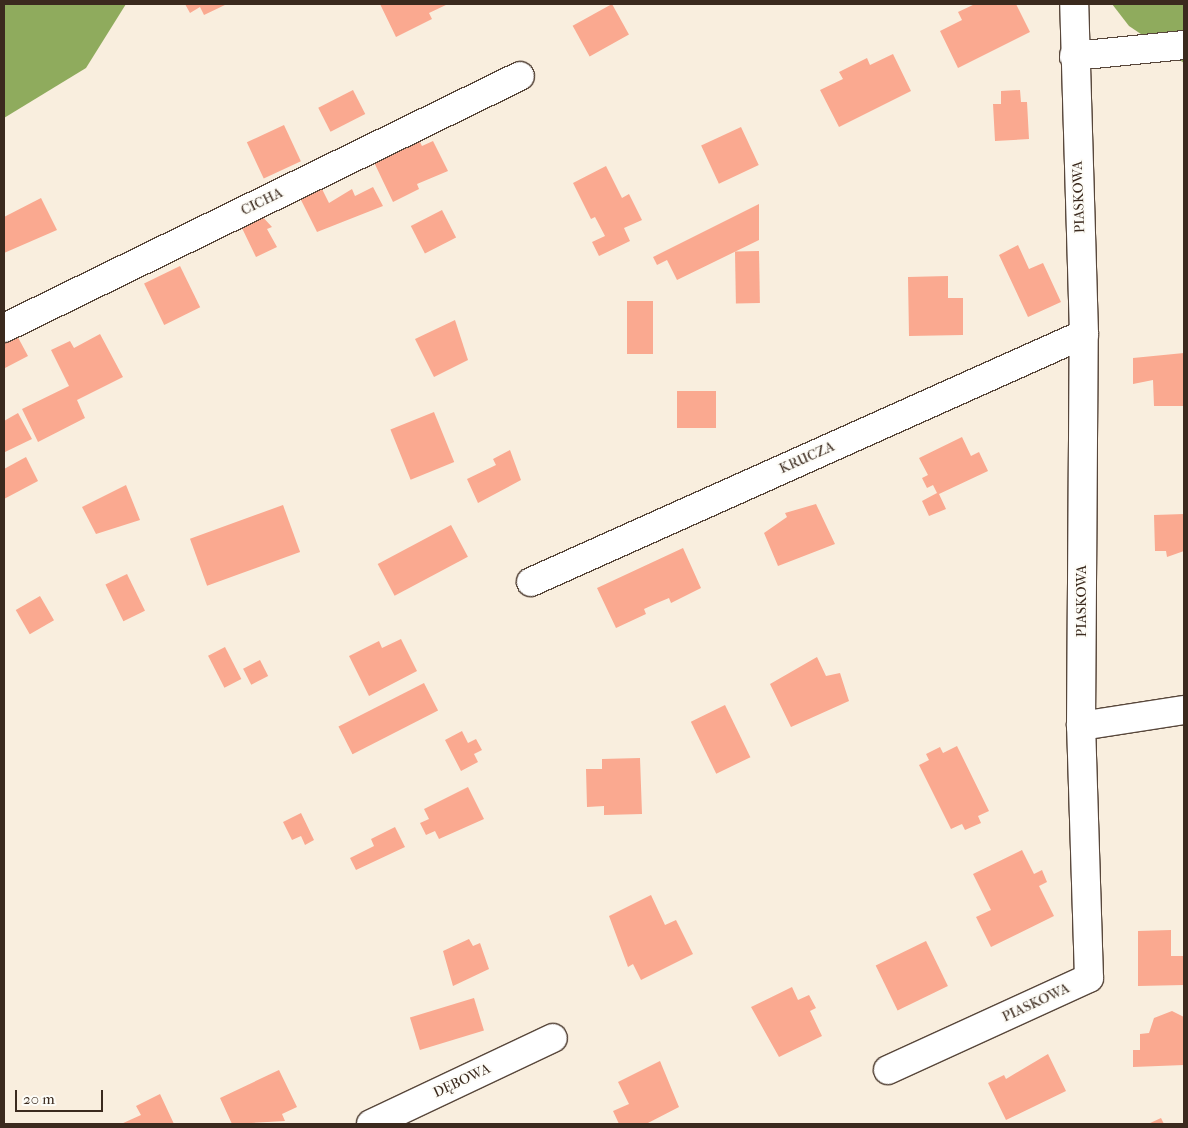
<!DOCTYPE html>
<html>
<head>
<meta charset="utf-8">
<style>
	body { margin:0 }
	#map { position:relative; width:1188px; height:1128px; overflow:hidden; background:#f9eede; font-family:"IM FELL French Canon",serif }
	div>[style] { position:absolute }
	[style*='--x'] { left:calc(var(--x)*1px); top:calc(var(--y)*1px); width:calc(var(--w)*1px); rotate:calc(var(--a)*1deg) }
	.forest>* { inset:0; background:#8fab5d }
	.building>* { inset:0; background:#faa990; transform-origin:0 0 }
	.roads { filter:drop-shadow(1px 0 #58473b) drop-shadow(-1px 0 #58473b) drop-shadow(0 1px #58473b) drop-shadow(0 -1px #58473b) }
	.minor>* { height:28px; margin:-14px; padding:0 14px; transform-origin:14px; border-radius:14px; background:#fff }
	span { translate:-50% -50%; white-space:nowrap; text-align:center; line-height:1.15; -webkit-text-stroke:4px #fdfcf7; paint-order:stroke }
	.street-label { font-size:14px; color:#3b2a1e }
	.frame { position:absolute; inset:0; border:5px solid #3b2a1e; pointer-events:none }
	.scale { position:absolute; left:15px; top:1090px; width:88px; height:22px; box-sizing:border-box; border:2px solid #3b2a1e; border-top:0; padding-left:6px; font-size:15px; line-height:18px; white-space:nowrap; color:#3b2a1e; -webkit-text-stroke:4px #fdfcf7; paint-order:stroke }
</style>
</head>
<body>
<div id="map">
	<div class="forest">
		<i style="clip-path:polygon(4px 4px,126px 4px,86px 68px,4px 118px)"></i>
		<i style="clip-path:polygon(1112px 4px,1184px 4px,1184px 63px,1129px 26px)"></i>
	</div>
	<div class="building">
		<i style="clip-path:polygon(185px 4px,227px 4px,204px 15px,200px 7px,190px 13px)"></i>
		<i style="clip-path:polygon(380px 4px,448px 4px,429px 13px,432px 19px,396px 37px)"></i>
		<i style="left:612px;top:4px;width:35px;height:45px;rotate:61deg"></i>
		<i style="clip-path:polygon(975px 4px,1016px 4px,1030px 32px,958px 68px,940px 31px,962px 20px,958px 12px)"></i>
		<i style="clip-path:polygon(893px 54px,911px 91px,839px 127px,820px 90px,843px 79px,839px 72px,867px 58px,870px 65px)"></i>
		<i style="left:353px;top:90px;width:27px;height:39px;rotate:63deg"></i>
		<i style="clip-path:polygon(1020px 90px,1021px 102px,1027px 102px,1029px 139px,995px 141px,993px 104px,1001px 104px,1001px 91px)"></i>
		<i style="left:284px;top:125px;width:40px;height:41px;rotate:65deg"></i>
		<i style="left:741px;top:127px;width:42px;height:44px;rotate:65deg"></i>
		<i style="clip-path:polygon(418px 138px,422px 146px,433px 141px,448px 171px,417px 184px,419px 189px,393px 202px,371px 156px)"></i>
		<i style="clip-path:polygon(606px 166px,622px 198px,629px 194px,642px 220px,624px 228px,630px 241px,599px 256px,592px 242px,605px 236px,595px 217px,591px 219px,573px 183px)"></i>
		<i style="clip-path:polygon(321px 187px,329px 203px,352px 189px,355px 196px,373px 187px,383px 206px,317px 232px,300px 198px)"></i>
		<i style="clip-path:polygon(41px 198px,57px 230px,4px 253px,4px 217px)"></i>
		<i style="clip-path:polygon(759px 204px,759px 240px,677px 280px,667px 260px,657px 265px,653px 257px)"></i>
		<i style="left:442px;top:210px;width:31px;height:35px;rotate:63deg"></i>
		<i style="clip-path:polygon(260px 214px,272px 227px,267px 229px,277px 247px,256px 257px,240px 224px)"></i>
		<i style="clip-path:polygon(1018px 245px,1029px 269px,1043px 263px,1061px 302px,1028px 317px,999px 255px)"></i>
		<i style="left:759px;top:251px;width:52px;height:24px;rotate:89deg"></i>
		<i style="left:180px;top:266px;width:46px;height:40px;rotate:64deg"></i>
		<i style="clip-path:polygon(948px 276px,948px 298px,963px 298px,963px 335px,909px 336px,908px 277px)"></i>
		<i style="left:627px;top:301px;width:26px;height:53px"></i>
		<i style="clip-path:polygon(455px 320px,468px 360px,434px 377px,415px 339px)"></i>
		<i style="clip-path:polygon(14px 330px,28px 356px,5px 368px,4px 335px)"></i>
		<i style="clip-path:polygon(100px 334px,123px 377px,77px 400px,85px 418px,38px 442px,22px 409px,69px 386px,51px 350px,70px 341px,74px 348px)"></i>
		<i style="clip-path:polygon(1184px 353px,1184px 406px,1154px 406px,1153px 380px,1133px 384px,1133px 358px)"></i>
		<i style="left:677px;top:391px;width:39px;height:37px"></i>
		<i style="left:434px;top:412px;width:54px;height:47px;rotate:68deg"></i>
		<i style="clip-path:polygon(18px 413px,32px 439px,5px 452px,4px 421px)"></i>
		<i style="clip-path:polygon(962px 437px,971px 456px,979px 452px,988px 471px,939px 494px,946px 509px,929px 516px,922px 501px,937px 493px,933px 485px,927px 488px,922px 478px,928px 475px,919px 458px)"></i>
		<i style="clip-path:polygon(510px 450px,521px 480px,478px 503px,467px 479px,496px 465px,493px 459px)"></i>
		<i style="clip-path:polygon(26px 457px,38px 481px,4px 499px,4px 469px)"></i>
		<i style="clip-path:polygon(126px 485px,140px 520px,96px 534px,82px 507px)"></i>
		<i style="clip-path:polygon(816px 504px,835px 544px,778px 566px,764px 533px,787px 517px,785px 513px)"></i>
		<i style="left:283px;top:505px;width:50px;height:99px;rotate:70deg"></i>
		<i style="clip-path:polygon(1184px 514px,1184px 551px,1167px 557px,1166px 551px,1155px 551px,1154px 515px)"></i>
		<i style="left:451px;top:525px;width:36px;height:83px;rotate:62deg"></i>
		<i style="clip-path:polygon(683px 548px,701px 588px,671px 603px,669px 598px,657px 603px,644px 609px,646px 614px,616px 628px,597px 588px)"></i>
		<i style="left:127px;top:574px;width:41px;height:24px;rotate:64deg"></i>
		<i style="left:40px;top:596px;width:28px;height:28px;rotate:60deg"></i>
		<i style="clip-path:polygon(401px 639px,417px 671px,369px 696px,349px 656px,379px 641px,382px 648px)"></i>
		<i style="left:225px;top:647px;width:36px;height:19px;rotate:63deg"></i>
		<i style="clip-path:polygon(817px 657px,826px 676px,840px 673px,849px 701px,791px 727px,770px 684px)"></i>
		<i style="left:260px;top:660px;width:18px;height:19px;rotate:63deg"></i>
		<i style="left:424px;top:683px;width:31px;height:96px;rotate:63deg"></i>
		<i style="left:725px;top:705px;width:58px;height:38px;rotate:64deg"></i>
		<i style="clip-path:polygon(462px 731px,468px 743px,476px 739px,482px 750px,474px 754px,478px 762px,461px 771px,445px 740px)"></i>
		<i style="clip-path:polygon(957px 746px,989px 811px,978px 816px,981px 823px,965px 830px,962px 824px,951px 829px,919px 765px,929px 760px,926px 754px,940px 747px,943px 753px)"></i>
		<i style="clip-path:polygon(640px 758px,642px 814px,604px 815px,604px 806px,587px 807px,586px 769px,602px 769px,602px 759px)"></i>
		<i style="clip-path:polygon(468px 787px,484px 819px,439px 839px,435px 831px,426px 835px,420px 823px,429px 819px,424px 809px)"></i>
		<i style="clip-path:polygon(301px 813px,314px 840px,305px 845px,301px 836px,292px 840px,283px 822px)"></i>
		<i style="clip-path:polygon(395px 827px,405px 847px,356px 870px,350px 858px,374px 846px,371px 839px)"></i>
		<i style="clip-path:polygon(1022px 850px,1034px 874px,1042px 870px,1047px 882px,1039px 886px,1054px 916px,991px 947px,976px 917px,991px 910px,973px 874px)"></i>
		<i style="clip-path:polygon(651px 895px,665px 925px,676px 920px,693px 954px,641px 980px,633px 964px,628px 967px,609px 916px)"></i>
		<i style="clip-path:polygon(1171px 930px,1171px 956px,1184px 956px,1184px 985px,1138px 986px,1138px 931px)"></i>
		<i style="clip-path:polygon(469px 939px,473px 946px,480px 943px,489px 969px,453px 986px,443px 951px)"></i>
		<i style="left:926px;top:941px;width:50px;height:56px;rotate:64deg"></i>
		<i style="clip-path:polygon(792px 987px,798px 1000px,809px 995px,816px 1008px,810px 1011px,822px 1036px,779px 1057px,751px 1007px)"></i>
		<i style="left:474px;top:998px;width:34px;height:67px;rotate:73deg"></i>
		<i style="clip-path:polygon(1172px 1011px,1184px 1017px,1184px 1065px,1133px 1067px,1133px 1050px,1140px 1050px,1140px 1034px,1149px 1033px,1154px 1018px)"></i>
		<i style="clip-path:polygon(1048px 1054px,1066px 1091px,1006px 1120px,988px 1083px,1004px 1075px,1006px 1079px)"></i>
		<i style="clip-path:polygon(660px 1061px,679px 1107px,646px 1124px,619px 1124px,613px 1111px,629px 1104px,618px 1082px)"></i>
		<i style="clip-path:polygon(279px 1070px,297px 1107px,282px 1114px,285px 1121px,232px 1124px,220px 1098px)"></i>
		<i style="clip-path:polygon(160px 1094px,174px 1124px,121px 1124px,141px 1115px,136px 1106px)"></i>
		<i style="clip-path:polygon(1161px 1118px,1164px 1124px,1148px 1124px)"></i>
	</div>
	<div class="roads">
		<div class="minor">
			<i style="--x:1074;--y:56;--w:111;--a:-5.7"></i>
			<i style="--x:4;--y:328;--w:574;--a:-26.03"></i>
			<i style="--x:531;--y:582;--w:606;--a:-24.15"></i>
			<i style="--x:1081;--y:726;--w:104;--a:-8.8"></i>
			<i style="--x:888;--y:1070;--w:221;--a:-24.6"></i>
			<i style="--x:1089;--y:978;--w:252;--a:-91.8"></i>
			<i style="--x:1081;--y:726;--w:392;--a:-89.6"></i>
			<i style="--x:1084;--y:334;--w:330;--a:-91.7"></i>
			<i style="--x:371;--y:1124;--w:201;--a:-25.3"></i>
		</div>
	</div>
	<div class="street-label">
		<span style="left:1079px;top:197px;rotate:-92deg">PIASKOWA</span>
		<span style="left:262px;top:202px;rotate:-26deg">CICHA</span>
		<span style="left:807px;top:458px;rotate:-24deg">KRUCZA</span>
		<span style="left:1082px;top:601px;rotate:-90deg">PIASKOWA</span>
		<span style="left:1036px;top:1003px;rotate:-25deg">PIASKOWA</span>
		<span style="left:462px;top:1081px;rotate:-25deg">DĘBOWA</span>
	</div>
	<div class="frame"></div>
	<div class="scale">20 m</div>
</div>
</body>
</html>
